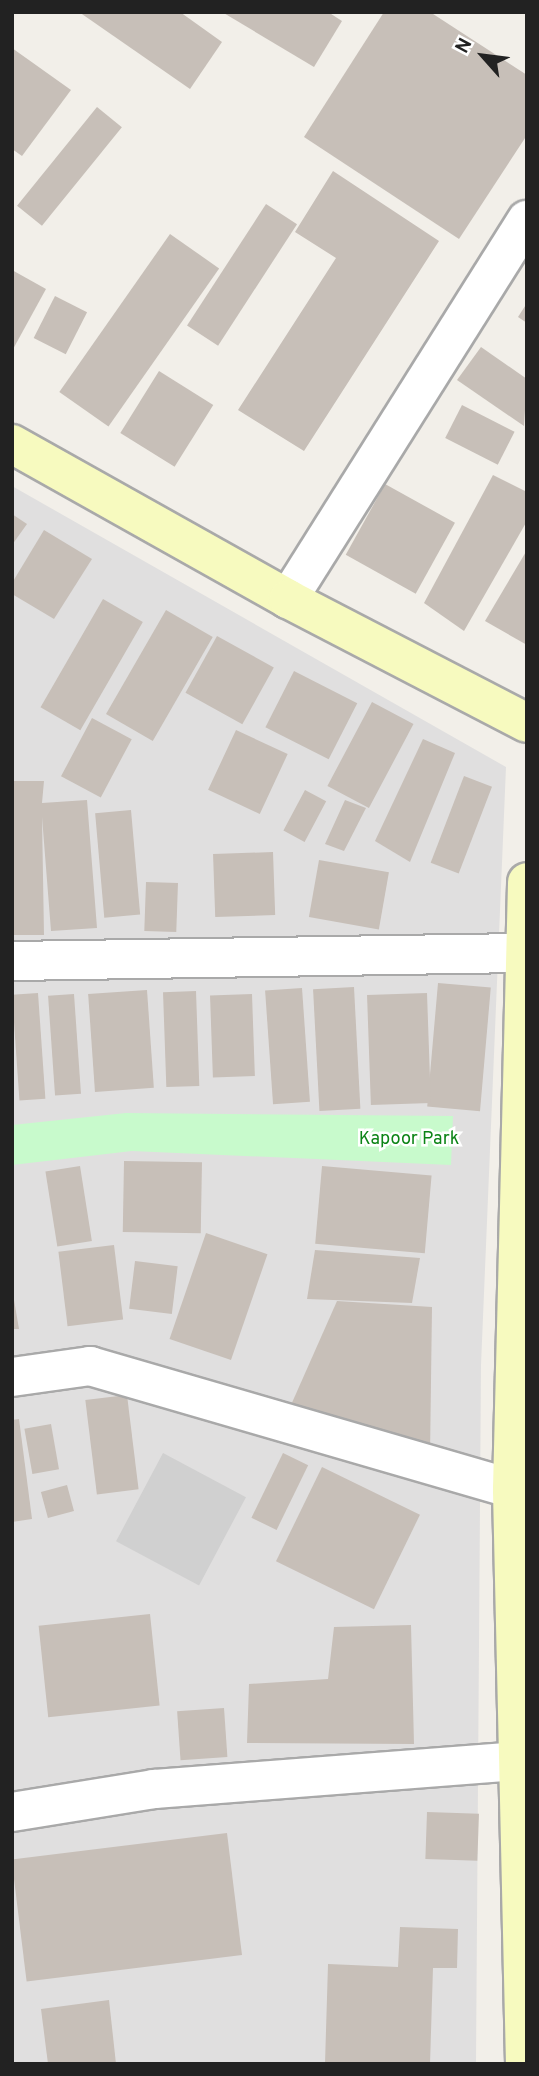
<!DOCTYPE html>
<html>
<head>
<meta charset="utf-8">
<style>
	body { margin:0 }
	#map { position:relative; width:539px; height:2076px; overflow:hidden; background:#f2efe9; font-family:Overpass,sans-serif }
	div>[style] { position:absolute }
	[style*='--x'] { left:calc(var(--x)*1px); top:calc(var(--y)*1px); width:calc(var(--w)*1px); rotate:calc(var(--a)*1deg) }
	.residential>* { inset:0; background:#e0dfdf }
	.religious>* { inset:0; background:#d0d0d0; transform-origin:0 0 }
	.park>* { inset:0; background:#c8facc }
	.building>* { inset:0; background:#c7bfb8; transform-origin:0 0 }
	.roads { filter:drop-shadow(2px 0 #a9a9a9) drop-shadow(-2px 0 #a9a9a9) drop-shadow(0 2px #a9a9a9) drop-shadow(0 -2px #a9a9a9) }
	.street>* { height:38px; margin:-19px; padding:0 19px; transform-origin:19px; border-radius:19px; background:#fff }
	.secondary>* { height:38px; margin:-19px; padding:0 19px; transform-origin:19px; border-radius:19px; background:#f7fabf }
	span { translate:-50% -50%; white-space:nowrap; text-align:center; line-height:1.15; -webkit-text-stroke:5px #fff; paint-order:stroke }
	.park-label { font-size:18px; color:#0c8416 }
	.frame { position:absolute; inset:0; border:14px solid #222; pointer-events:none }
	.north { position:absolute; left:448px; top:21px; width:70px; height:70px; -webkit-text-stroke:5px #fff; paint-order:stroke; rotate:298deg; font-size:19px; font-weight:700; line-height:28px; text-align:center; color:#222 }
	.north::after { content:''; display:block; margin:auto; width:24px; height:32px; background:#222; clip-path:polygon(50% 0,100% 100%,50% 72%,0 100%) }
</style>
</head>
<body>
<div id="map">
	<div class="residential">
		<i style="clip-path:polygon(12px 486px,506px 767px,481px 1365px,476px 2064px,12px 2064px)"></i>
	</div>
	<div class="religious">
		<i style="left:163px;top:1453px;width:94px;height:100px;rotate:28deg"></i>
	</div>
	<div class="park">
		<i style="clip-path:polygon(126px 1113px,453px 1116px,451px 1165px,132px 1151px,12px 1165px,12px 1125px)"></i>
	</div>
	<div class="building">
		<i style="clip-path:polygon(79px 12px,180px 12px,222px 42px,190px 89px)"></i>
		<i style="clip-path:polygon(222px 12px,328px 12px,342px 21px,314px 67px)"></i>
		<i style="clip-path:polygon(384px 12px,430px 12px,527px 75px,527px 135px,459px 239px,304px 137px)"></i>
		<i style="clip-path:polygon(12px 48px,71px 90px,22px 156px,12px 149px)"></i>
		<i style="left:97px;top:107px;width:32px;height:127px;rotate:39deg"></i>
		<i style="clip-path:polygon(333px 171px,439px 241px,304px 451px,238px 410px,336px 258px,295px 232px)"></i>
		<i style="left:266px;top:204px;width:37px;height:145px;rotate:33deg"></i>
		<i style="left:170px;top:234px;width:60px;height:193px;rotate:35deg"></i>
		<i style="clip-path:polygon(12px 270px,46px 289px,12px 351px)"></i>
		<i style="left:55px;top:296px;width:36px;height:47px;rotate:27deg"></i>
		<i style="clip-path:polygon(527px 303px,527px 323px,518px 317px)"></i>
		<i style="clip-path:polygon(481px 347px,527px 379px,524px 426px,457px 380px)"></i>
		<i style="left:159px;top:371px;width:64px;height:73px;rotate:32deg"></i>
		<i style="left:462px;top:405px;width:59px;height:37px;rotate:27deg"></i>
		<i style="clip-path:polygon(493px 475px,527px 492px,527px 521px,464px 631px,424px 603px)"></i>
		<i style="left:385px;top:484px;width:80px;height:81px;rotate:29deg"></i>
		<i style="clip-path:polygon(12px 514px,27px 524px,12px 545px)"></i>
		<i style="clip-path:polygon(44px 530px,92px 559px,54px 619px,12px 594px,12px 583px)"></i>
		<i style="clip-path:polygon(527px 550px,527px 645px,485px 621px)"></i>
		<i style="left:103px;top:599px;width:46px;height:125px;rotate:30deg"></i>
		<i style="left:166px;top:610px;width:54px;height:120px;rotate:30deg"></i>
		<i style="left:217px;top:636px;width:65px;height:65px;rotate:29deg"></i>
		<i style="left:294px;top:671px;width:71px;height:63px;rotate:27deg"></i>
		<i style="left:372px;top:702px;width:47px;height:95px;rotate:28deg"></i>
		<i style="left:92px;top:718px;width:45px;height:66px;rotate:28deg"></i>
		<i style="left:236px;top:730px;width:57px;height:66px;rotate:25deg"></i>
		<i style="clip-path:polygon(423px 739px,455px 753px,410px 862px,375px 841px)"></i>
		<i style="left:464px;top:776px;width:30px;height:93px;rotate:21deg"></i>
		<i style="clip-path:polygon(12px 781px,44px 781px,42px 803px,87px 800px,97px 928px,51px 931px,42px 817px,44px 935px,12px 935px)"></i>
		<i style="left:305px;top:790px;width:24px;height:46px;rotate:28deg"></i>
		<i style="clip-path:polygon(345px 800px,366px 808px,344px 851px,325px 844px)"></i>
		<i style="left:131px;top:810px;width:105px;height:36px;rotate:85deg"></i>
		<i style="left:273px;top:852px;width:63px;height:60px;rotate:88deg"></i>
		<i style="left:319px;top:860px;width:71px;height:58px;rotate:10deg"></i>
		<i style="left:146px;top:882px;width:32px;height:49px;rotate:2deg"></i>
		<i style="left:438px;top:983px;width:53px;height:124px;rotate:5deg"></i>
		<i style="left:354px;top:987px;width:122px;height:41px;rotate:87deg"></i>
		<i style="left:302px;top:988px;width:114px;height:37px;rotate:86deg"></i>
		<i style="left:147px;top:990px;width:98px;height:59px;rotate:86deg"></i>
		<i style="left:196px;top:991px;width:95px;height:33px;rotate:88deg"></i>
		<i style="left:38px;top:993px;width:106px;height:26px;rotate:86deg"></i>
		<i style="left:427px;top:993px;width:110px;height:60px;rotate:88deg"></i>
		<i style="left:74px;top:994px;width:100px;height:26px;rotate:86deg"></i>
		<i style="left:252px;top:994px;width:82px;height:42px;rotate:88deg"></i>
		<i style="left:124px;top:1161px;width:78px;height:71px;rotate:1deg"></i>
		<i style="left:80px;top:1166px;width:76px;height:35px;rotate:81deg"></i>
		<i style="left:322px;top:1166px;width:110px;height:78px;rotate:5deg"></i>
		<i style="left:206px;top:1233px;width:65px;height:112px;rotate:19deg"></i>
		<i style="left:114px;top:1245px;width:75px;height:56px;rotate:83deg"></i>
		<i style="clip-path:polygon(315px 1250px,420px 1258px,412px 1303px,307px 1299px)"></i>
		<i style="left:135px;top:1261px;width:43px;height:48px;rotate:7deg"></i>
		<i style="clip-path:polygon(12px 1288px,19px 1329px,12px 1329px)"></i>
		<i style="clip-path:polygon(337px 1301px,432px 1307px,430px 1456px,287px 1414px)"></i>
		<i style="left:127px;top:1395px;width:95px;height:42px;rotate:83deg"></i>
		<i style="clip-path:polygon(19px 1419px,32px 1519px,12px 1522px,12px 1420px)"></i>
		<i style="left:51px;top:1424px;width:46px;height:27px;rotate:80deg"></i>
		<i style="left:283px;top:1453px;width:28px;height:72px;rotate:26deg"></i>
		<i style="left:322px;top:1467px;width:109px;height:105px;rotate:26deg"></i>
		<i style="left:67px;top:1485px;width:27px;height:27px;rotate:75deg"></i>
		<i style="left:150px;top:1614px;width:92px;height:112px;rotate:84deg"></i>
		<i style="clip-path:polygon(411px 1625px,414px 1744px,247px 1743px,249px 1684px,328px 1679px,334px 1627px)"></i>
		<i style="left:224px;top:1708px;width:49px;height:47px;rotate:86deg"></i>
		<i style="left:427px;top:1812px;width:52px;height:47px;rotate:2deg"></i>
		<i style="left:227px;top:1833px;width:123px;height:217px;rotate:83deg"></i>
		<i style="clip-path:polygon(400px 1927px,458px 1929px,457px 1968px,433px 1968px,430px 2064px,325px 2064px,328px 1964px,398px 1967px)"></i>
		<i style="clip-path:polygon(109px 2000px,116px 2064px,48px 2064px,41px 2009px)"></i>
	</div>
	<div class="roads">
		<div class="street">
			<i style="--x:288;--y:599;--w:448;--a:-57.8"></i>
			<i style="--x:12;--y:961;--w:511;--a:-0.9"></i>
			<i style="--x:12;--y:1377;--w:79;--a:-8"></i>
			<i style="--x:90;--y:1366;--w:440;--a:16.2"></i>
			<i style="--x:12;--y:1812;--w:144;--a:-9.2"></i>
			<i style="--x:154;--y:1789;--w:364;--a:-4.4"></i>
		</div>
		<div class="secondary">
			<i style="--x:12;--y:444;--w:317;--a:29.3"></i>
			<i style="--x:288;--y:599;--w:269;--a:27.4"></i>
			<i style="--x:525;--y:2064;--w:575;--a:-91.3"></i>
			<i style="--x:512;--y:1489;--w:607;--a:-88.58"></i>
		</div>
	</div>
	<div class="park-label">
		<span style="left:409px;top:1140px">Kapoor Park</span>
	</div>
	<div class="frame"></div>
	<div class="north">N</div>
</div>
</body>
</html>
